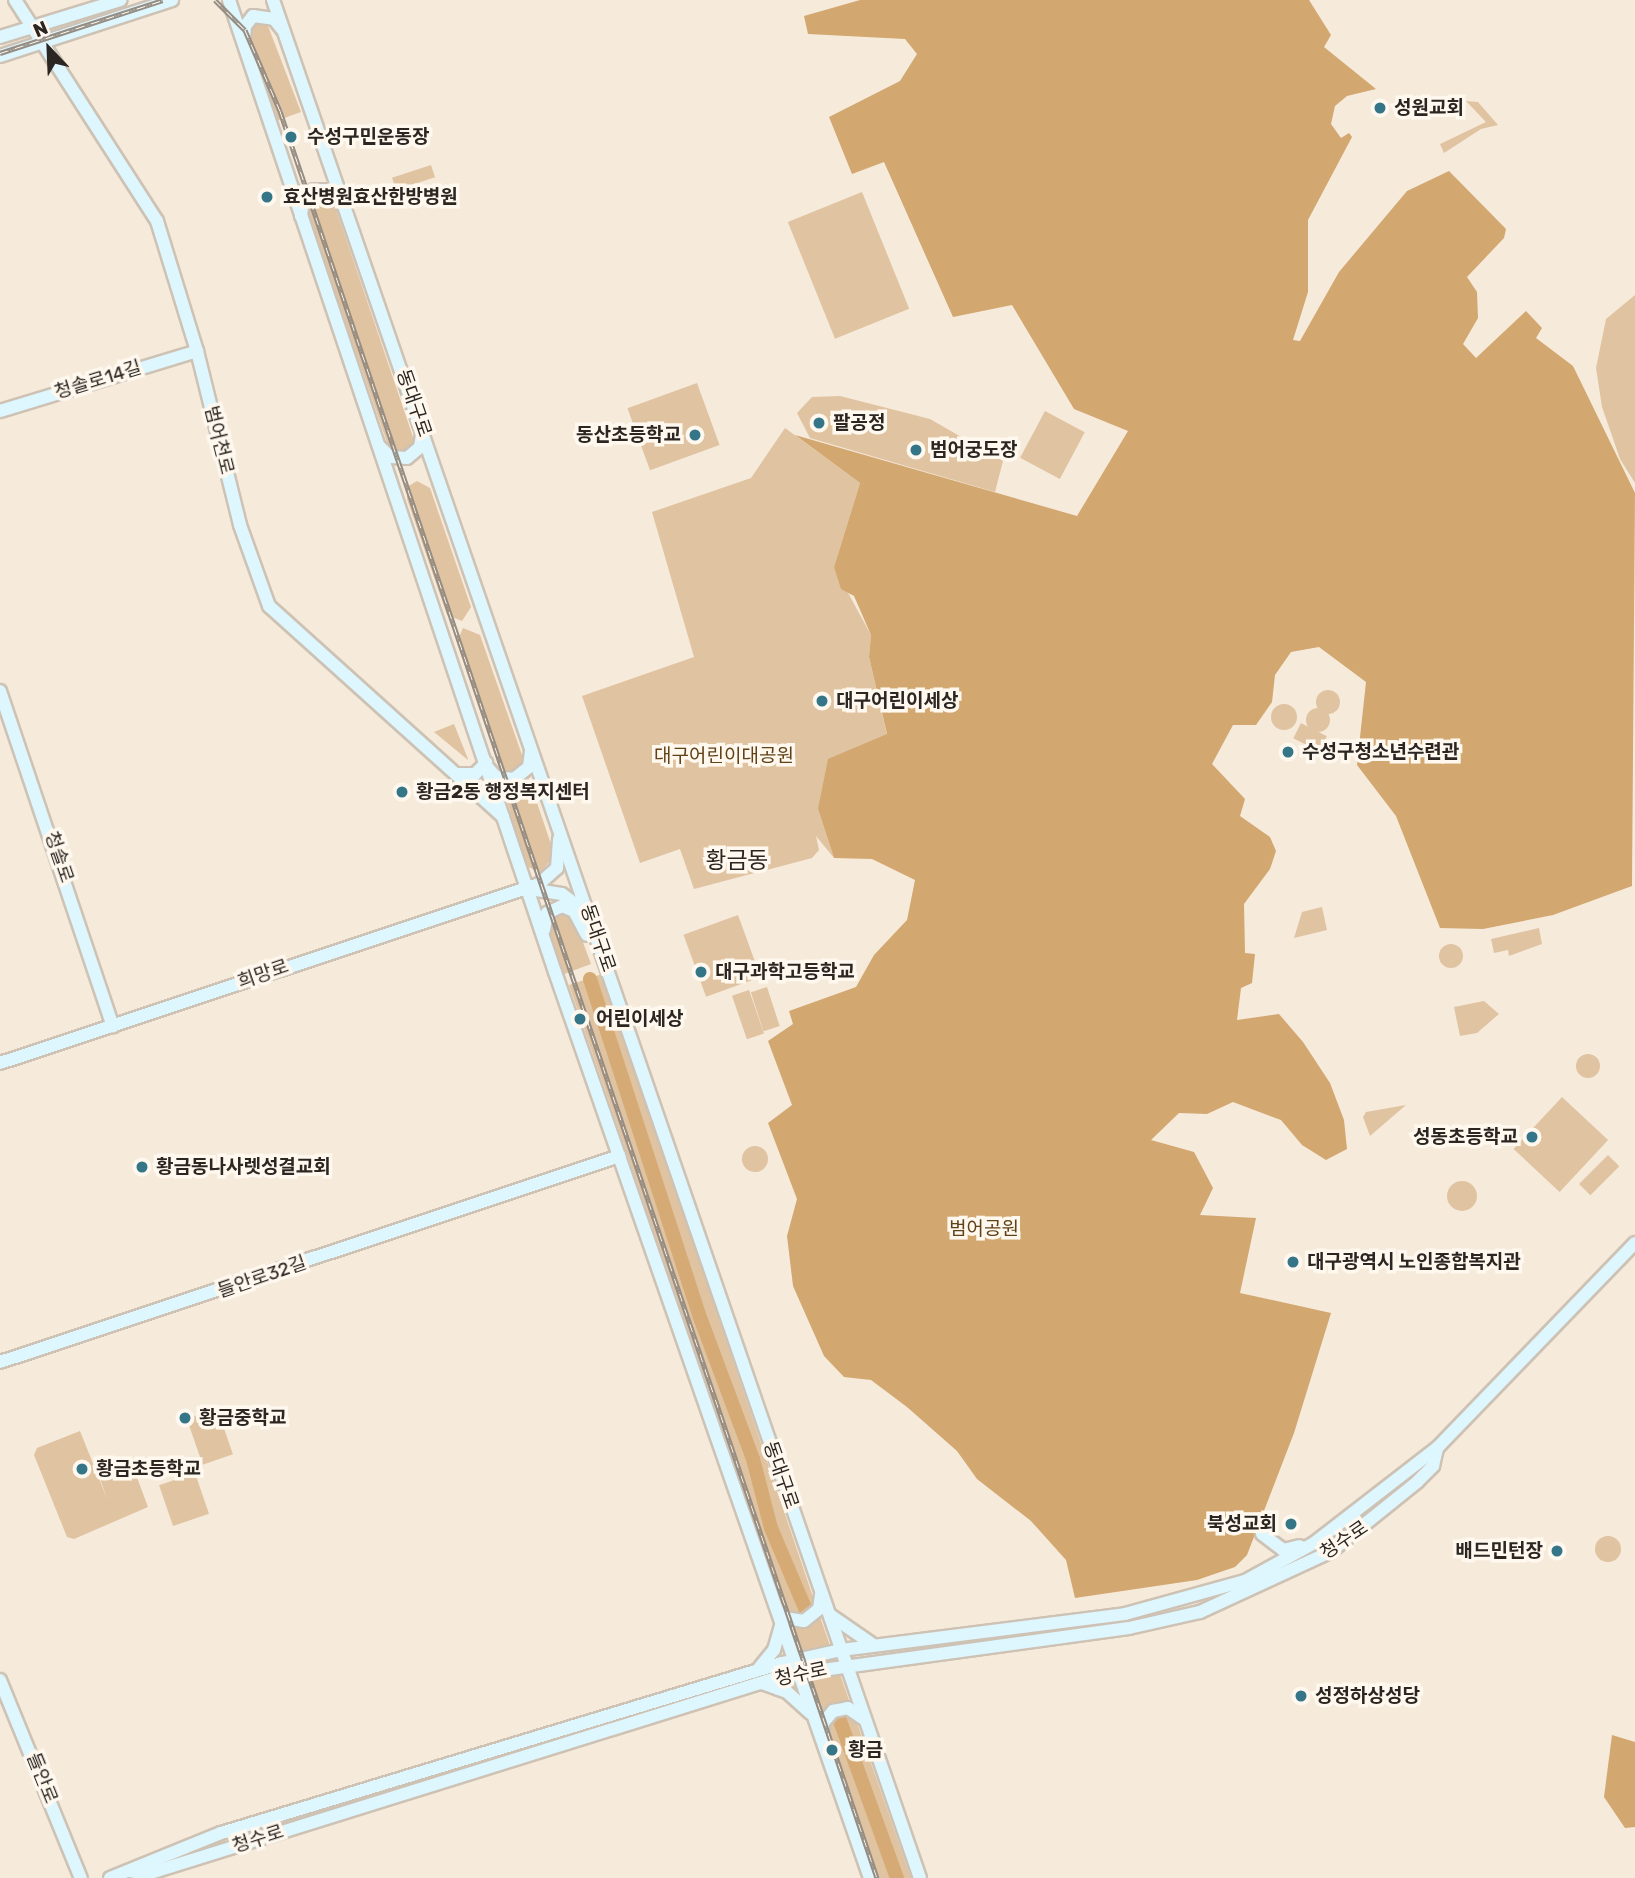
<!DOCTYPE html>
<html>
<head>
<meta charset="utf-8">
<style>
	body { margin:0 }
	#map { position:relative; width:1635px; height:1878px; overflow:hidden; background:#f6eadb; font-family:Rubik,"Noto Sans KR",sans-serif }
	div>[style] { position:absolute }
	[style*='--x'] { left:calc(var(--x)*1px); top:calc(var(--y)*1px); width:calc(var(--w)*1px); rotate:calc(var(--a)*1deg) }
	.green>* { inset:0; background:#e0c3a1; transform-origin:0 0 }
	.round { border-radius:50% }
	.forest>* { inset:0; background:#d2a770 }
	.river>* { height:14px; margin:-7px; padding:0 7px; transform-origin:7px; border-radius:7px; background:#d6aa74 }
	.roads { filter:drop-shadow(2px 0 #cdc2b4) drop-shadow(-2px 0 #cdc2b4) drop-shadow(0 2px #cdc2b4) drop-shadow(0 -2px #cdc2b4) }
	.secondary>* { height:12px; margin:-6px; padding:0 6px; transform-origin:6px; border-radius:6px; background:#def6fe }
	.rail>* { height:5px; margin-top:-2.5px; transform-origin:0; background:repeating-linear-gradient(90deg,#fff8ef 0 8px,#958c82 0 16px); box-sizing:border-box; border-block:2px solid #958c82 }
	.dots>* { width:19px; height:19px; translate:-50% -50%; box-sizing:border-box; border:4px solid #fff8ef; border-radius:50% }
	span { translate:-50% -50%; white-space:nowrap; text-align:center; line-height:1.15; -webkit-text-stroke:7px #fff8ef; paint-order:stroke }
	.poi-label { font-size:19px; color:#2b2621; font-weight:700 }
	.left { translate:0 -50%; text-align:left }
	.right { translate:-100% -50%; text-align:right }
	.street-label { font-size:19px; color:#2b2621 }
	.park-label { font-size:19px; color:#614218 }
	.quarter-label { font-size:23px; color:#2b2621 }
	.north { position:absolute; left:14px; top:14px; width:70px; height:70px; -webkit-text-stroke:5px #fff8ef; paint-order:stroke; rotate:337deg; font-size:19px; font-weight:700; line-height:28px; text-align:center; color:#2b2621 }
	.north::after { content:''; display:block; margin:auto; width:24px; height:32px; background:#2b2621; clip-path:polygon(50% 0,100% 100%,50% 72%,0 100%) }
</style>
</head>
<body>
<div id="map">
	<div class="green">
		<i style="clip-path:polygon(255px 20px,268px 26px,301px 112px,276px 121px,247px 34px)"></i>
		<i style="clip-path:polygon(1466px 101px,1478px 102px,1498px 125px,1481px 129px,1444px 153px,1440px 144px,1486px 122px)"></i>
		<i style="left:431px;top:165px;width:13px;height:41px;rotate:72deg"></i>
		<i style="left:862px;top:192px;width:126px;height:80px;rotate:68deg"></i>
		<i style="clip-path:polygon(317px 196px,330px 199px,335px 206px,414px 440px,412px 450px,395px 455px,389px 448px,307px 210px)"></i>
		<i style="clip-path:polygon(1635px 295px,1635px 483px,1620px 459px,1602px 407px,1596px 368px,1606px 319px)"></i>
		<i style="left:697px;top:383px;width:66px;height:74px;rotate:70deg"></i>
		<i style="clip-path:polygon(840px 396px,930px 419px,1003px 461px,995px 492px,810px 438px,797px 413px,812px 397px)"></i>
		<i style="left:1045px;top:411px;width:45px;height:53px;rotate:28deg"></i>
		<i style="clip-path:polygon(785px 428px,860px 483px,834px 567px,871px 635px,869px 657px,887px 735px,818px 809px,834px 858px,816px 836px,819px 850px,812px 858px,694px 889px,680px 849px,640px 863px,582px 696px,694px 657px,652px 512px,751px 478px)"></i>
		<i style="clip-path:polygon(417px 481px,430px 488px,471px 607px,462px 621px,447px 615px,407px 499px,407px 487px)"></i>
		<i style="clip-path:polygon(463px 628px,480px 635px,523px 758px,519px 772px,505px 774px,499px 767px,457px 642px)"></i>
		<i class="round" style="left:1316px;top:690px;width:24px;height:24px"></i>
		<i class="round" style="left:1271px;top:704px;width:26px;height:26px"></i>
		<i class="round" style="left:1306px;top:708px;width:24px;height:24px"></i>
		<i style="left:1301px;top:723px;width:29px;height:17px;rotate:27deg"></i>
		<i style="clip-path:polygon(454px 724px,468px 759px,468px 760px,434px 732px)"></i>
		<i style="clip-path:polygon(527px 773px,555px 856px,540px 872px,526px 866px,501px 780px,517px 784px)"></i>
		<i style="clip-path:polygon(1322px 907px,1327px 930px,1294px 938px,1302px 912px)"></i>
		<i style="clip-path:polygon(552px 910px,572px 913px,591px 964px,564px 974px,546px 923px)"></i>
		<i style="left:738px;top:915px;width:66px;height:58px;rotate:70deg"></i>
		<i style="clip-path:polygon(1539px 928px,1542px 944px,1509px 956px,1508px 950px,1494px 953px,1491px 939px)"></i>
		<i class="round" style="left:1439px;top:944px;width:24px;height:24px"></i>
		<i style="clip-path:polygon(602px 974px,811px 1591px,911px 1878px,877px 1878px,569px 985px)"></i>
		<i style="left:767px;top:987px;width:41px;height:17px;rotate:72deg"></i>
		<i style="left:749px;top:990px;width:46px;height:18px;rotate:71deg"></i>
		<i style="clip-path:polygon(1484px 1001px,1499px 1014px,1477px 1033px,1460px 1036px,1454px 1007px)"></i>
		<i class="round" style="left:1576px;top:1054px;width:24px;height:24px"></i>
		<i style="left:1562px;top:1097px;width:63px;height:71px;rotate:43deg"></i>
		<i style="clip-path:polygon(1406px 1105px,1370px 1136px,1363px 1117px,1366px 1112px)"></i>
		<i class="round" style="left:742px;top:1146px;width:26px;height:26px"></i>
		<i style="left:1608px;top:1155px;width:16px;height:41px;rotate:45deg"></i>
		<i class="round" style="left:1447px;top:1181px;width:30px;height:30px"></i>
		<i style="left:217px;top:1408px;width:49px;height:32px;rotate:71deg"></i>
		<i style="clip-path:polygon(80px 1431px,108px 1501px,99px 1476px,132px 1464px,148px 1507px,74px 1539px,67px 1537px,34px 1455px,37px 1448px)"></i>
		<i style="left:195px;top:1473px;width:43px;height:38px;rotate:71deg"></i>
		<i class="round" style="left:1595px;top:1536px;width:26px;height:26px"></i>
	</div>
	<div class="forest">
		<i style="clip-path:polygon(860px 0,1309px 0,1331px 35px,1324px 47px,1376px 89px,1347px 96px,1335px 106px,1331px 124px,1341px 138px,1349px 133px,1352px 137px,1308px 220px,1308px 292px,1293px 340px,1300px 341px,1339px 272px,1407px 191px,1449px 171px,1506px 229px,1504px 238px,1467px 277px,1477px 292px,1478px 318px,1463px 344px,1476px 358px,1526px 311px,1542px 328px,1536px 338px,1573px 366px,1635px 493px,1632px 886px,1553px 915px,1483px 929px,1440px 928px,1396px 816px,1357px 765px,1366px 682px,1319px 647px,1291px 652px,1275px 675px,1272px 702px,1256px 725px,1233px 725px,1212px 764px,1245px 799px,1240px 816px,1270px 837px,1276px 851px,1270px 869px,1244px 904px,1245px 953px,1255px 954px,1252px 983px,1241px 988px,1237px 1020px,1279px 1014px,1303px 1042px,1330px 1083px,1344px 1120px,1347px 1149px,1326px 1160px,1302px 1145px,1281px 1120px,1233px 1102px,1207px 1114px,1179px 1113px,1151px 1140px,1194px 1152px,1213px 1188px,1200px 1215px,1256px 1218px,1240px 1293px,1331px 1313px,1294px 1433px,1247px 1555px,1235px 1567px,1197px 1580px,1075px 1598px,1066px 1560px,1031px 1521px,977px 1479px,957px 1451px,907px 1407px,871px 1380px,844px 1377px,824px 1356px,793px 1286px,787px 1236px,797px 1199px,768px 1123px,792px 1105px,768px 1041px,793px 1024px,789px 1011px,856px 987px,874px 955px,907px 920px,915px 880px,872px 859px,834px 858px,818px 809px,828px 759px,887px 734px,869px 657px,871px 635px,854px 596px,841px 589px,834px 567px,860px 483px,795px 435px,1077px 516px,1128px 431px,1074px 409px,1012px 305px,953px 317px,884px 162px,852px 174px,829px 117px,900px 81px,917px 54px,905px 39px,808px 34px,804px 16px)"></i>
		<i style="clip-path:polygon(1612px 1735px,1635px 1742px,1635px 1827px,1625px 1828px,1604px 1797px)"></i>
	</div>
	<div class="river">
		<i style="--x:590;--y:979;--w:359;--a:72"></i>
		<i style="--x:701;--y:1320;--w:148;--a:69.5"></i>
		<i style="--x:753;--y:1459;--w:71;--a:75.4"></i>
		<i style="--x:771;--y:1528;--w:87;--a:67"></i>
		<i style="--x:839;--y:1718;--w:170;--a:70.1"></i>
	</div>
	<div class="roads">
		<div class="secondary">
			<i style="--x:15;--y:0;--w:263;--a:57.3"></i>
			<i style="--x:157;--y:221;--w:136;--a:72.9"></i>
			<i style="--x:197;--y:351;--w:179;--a:76.1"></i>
			<i style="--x:240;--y:525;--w:86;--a:70.3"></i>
			<i style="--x:269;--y:606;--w:315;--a:42"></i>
			<i style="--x:229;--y:0;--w:1025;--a:71.46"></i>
			<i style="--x:555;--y:972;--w:959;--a:70.83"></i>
			<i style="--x:273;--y:0;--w:1986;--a:70.99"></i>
			<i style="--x:0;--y:37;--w:126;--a:-17.1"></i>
			<i style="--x:244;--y:40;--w:14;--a:-86"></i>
			<i style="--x:245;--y:26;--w:13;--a:-51"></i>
			<i style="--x:253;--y:16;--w:21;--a:8"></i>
			<i style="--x:274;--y:19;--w:13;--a:51"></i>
			<i style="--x:0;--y:56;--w:181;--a:-18"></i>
			<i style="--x:301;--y:216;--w:16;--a:-83"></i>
			<i style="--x:303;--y:200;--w:15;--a:-42"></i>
			<i style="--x:314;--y:190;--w:15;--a:0"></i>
			<i style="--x:329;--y:190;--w:19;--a:47"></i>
			<i style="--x:0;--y:411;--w:206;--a:-16.9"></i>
			<i style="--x:380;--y:447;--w:14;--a:45"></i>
			<i style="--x:390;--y:457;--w:17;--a:3"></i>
			<i style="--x:407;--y:458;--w:17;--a:-40"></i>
			<i style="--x:420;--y:447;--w:13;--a:-81"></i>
			<i style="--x:0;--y:691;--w:354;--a:71.4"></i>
			<i style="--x:488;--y:768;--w:12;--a:48"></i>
			<i style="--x:496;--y:777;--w:18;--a:6"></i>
			<i style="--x:514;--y:779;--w:19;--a:-39"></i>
			<i style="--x:529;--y:767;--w:16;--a:-83"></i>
			<i style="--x:456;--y:774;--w:19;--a:0"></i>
			<i style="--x:475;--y:774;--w:16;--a:-45"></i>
			<i style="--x:530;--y:889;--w:32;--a:9"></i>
			<i style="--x:562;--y:894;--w:26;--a:37"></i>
			<i style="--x:544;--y:930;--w:17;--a:-80"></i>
			<i style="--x:547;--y:913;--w:17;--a:-25"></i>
			<i style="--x:562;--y:906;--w:13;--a:23"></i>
			<i style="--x:574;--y:911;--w:27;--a:62"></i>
			<i style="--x:0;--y:1063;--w:568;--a:-18.37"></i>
			<i style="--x:539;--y:884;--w:24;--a:-42"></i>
			<i style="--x:557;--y:868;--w:29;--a:-86"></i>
			<i style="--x:0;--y:1362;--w:653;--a:-18.38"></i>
			<i style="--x:1262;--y:1534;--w:26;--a:37"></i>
			<i style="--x:1283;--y:1550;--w:17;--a:-13"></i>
			<i style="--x:777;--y:1609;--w:12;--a:48"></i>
			<i style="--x:785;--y:1618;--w:19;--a:9"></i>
			<i style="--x:804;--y:1621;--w:19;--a:-39"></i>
			<i style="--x:819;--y:1609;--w:15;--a:-82"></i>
			<i style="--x:830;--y:1615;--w:51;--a:34.6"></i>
			<i style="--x:760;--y:1667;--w:22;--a:-51"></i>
			<i style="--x:774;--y:1650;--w:26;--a:-74"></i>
			<i style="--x:0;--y:1680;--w:214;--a:67.8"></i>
			<i style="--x:762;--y:1683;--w:27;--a:20"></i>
			<i style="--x:787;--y:1692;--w:31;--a:42"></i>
			<i style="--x:822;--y:1737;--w:14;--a:-86"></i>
			<i style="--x:823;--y:1723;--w:16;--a:-50"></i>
			<i style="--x:833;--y:1711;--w:15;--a:-11"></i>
			<i style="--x:848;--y:1708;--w:19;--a:35"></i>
			<i style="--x:130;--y:1871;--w:17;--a:10"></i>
			<i style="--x:147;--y:1874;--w:669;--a:-17.3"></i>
			<i style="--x:786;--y:1675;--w:346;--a:-7.8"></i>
			<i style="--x:1129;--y:1628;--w:73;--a:-12.7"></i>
			<i style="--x:1200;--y:1612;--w:143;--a:-24.8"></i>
			<i style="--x:1330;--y:1552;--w:112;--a:-38.8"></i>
			<i style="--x:1417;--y:1482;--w:23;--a:-45"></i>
			<i style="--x:1433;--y:1466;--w:18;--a:-77"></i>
			<i style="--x:110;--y:1878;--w:120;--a:-22.1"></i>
			<i style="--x:221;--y:1833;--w:586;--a:-16.86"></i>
			<i style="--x:782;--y:1663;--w:60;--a:-12.4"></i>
			<i style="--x:841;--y:1650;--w:286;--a:-7.2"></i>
			<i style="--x:1125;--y:1614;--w:124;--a:-15.4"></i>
			<i style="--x:1245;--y:1581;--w:79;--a:-28.8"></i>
			<i style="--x:1314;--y:1543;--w:155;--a:-37.7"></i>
			<i style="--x:1437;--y:1448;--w:285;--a:-46"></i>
		</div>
	</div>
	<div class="rail">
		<i style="--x:215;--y:0;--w:42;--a:45"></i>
		<i style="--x:245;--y:30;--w:88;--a:66.6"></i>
		<i style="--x:280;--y:111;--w:1865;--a:71.33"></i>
		<i style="--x:0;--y:53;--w:171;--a:-18"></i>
	</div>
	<div class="dots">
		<i style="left:1380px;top:108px;background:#347688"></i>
		<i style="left:291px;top:137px;background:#347688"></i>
		<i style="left:267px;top:197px;background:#347688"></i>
		<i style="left:819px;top:423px;background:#347688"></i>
		<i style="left:695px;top:435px;background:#347688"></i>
		<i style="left:916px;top:450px;background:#347688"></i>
		<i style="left:822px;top:701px;background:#347688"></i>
		<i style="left:1288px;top:752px;background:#347688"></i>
		<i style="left:402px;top:792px;background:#347688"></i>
		<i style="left:701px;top:972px;background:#347688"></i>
		<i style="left:580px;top:1019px;background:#347688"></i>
		<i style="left:1532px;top:1137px;background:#347688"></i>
		<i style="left:142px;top:1167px;background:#347688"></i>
		<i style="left:1293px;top:1262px;background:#347688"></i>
		<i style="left:185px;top:1418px;background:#347688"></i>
		<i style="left:82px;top:1469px;background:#347688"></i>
		<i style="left:1291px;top:1524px;background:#347688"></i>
		<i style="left:1557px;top:1551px;background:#347688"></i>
		<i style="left:1301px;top:1696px;background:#347688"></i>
		<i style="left:832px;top:1750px;background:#347688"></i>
	</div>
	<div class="poi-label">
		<span class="left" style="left:1394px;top:108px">성원교회</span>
		<span class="left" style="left:307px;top:137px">수성구민운동장</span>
		<span class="left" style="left:283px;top:197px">효산병원효산한방병원</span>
		<span class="left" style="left:833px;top:423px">팔공정</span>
		<span class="right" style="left:681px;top:435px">동산초등학교</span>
		<span class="left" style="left:930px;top:450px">범어궁도장</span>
		<span class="left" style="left:836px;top:701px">대구어린이세상</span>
		<span class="left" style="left:1302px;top:752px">수성구청소년수련관</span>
		<span class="left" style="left:416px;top:792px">황금2동 행정복지센터</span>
		<span class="left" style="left:715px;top:972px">대구과학고등학교</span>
		<span class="left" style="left:596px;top:1019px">어린이세상</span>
		<span class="right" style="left:1518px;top:1137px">성동초등학교</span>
		<span class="left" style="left:156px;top:1167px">황금동나사렛성결교회</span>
		<span class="left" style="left:1307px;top:1262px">대구광역시 노인종합복지관</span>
		<span class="left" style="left:199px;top:1418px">황금중학교</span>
		<span class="left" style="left:96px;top:1469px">황금초등학교</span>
		<span class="right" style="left:1277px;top:1524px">북성교회</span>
		<span class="right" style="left:1543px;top:1551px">배드민턴장</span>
		<span class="left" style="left:1315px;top:1696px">성정하상성당</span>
		<span class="left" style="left:848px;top:1750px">황금</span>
	</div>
	<div class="street-label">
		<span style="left:98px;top:380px;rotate:-17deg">청솔로14길</span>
		<span style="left:414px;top:403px;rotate:71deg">동대구로</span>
		<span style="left:219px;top:440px;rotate:76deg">범어천로</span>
		<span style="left:59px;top:857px;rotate:71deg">청솔로</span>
		<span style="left:598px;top:938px;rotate:71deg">동대구로</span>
		<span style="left:263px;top:974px;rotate:-19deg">희망로</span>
		<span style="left:262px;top:1277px;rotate:-19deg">들안로32길</span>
		<span style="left:781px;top:1475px;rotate:71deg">동대구로</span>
		<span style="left:1344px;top:1540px;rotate:-34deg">청수로</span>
		<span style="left:801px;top:1674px;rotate:-12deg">청수로</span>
		<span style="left:42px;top:1778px;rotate:68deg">들안로</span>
		<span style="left:258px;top:1839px;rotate:-18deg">청수로</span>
	</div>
	<div class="park-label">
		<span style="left:724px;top:756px">대구어린이대공원</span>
		<span style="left:984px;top:1229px">범어공원</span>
	</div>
	<div class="quarter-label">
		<span style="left:737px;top:860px">황금동</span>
	</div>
	<div class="north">N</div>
</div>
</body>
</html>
